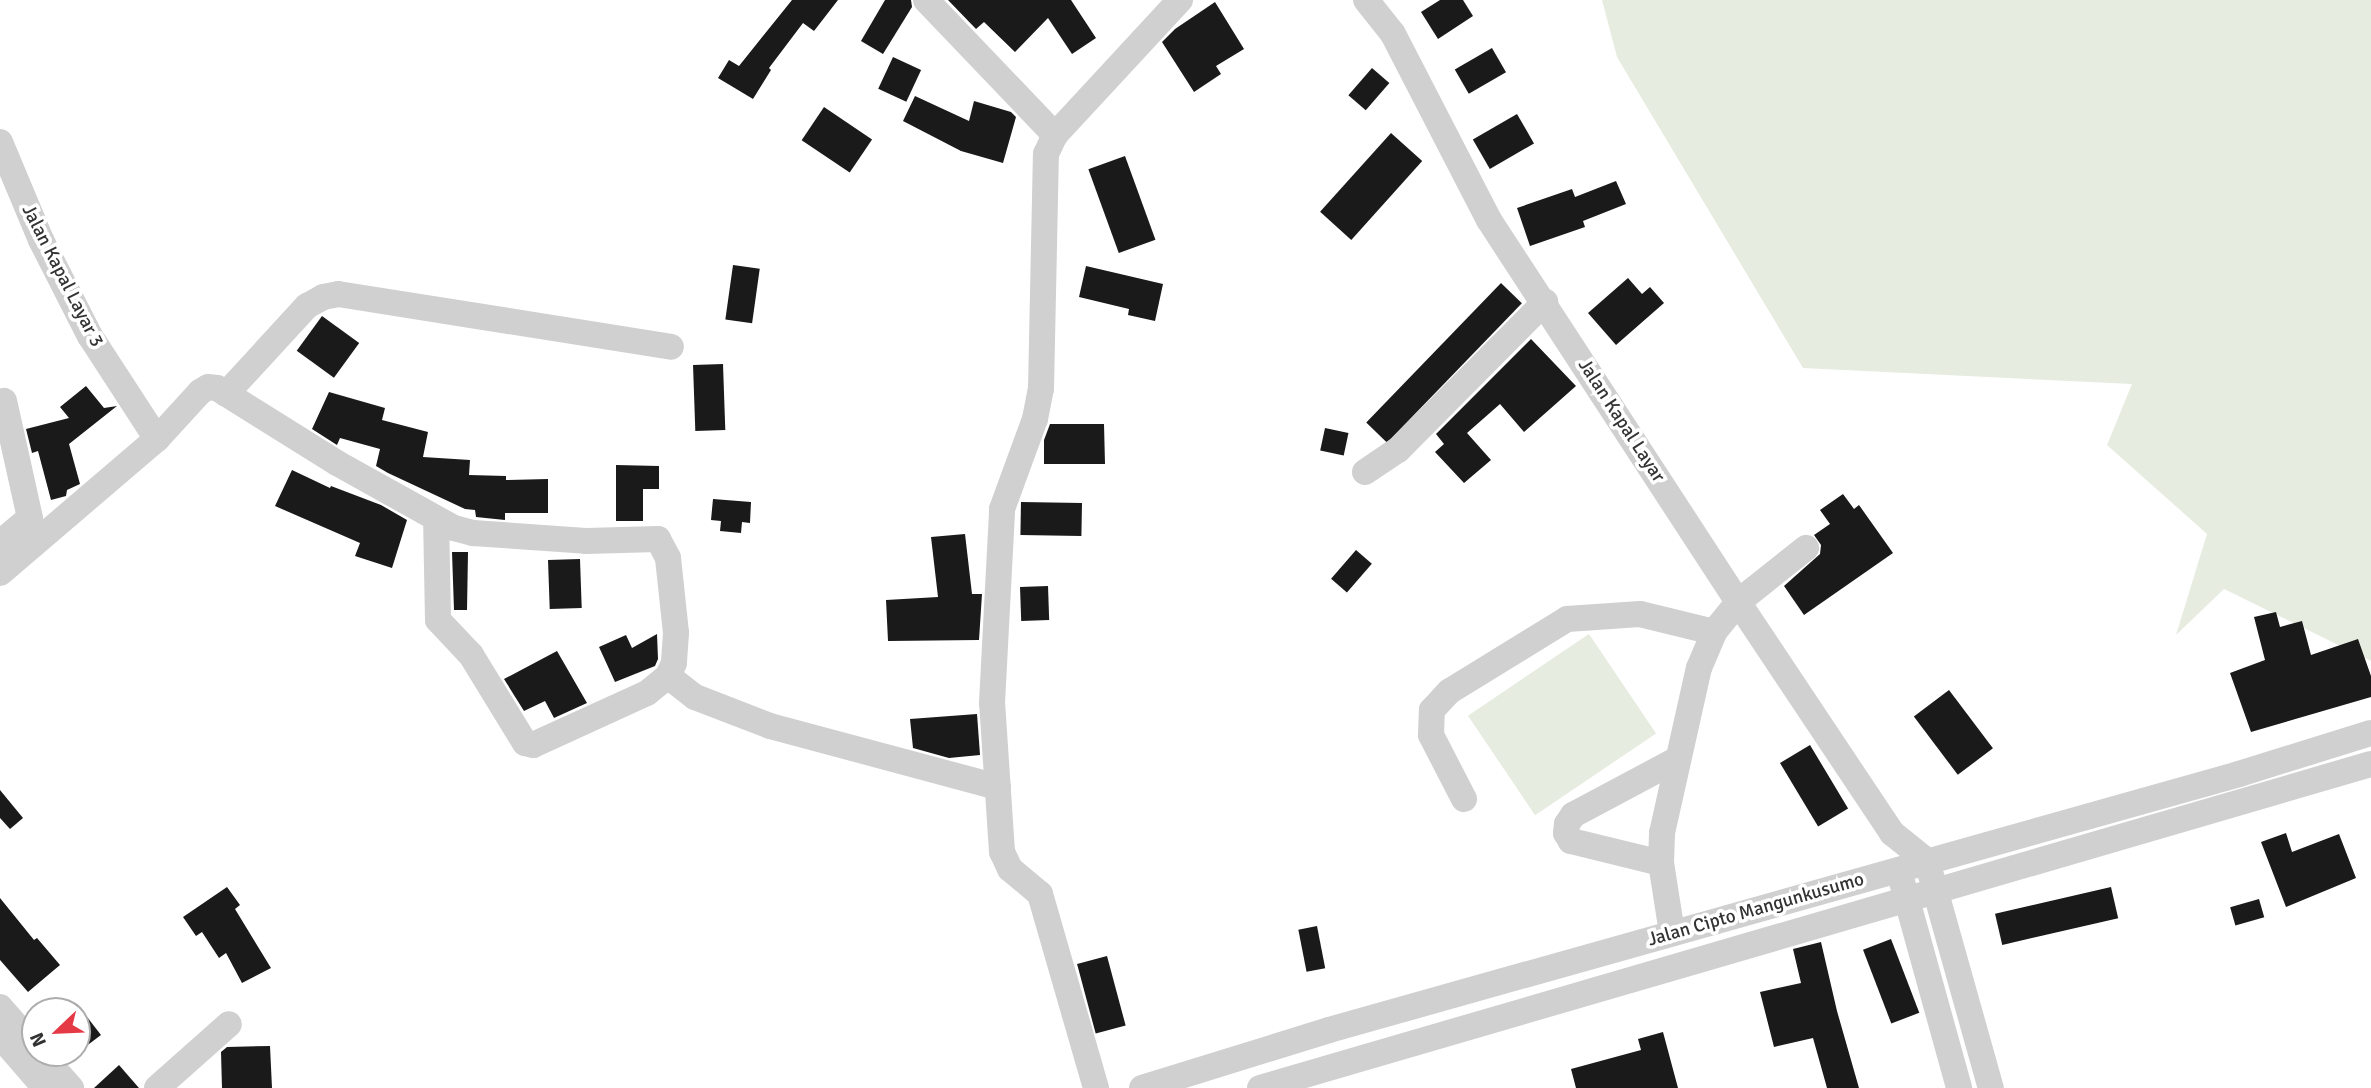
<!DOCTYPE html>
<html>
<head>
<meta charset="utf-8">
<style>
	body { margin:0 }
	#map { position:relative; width:2371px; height:1088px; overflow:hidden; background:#fff; font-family:Signika,sans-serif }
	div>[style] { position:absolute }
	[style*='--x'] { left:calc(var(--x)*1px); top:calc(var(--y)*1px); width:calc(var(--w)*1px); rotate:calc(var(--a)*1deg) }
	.green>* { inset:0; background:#e6ecdf; transform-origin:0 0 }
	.building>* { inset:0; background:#1a1a1a; transform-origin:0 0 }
	.minor>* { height:26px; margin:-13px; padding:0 13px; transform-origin:13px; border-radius:13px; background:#d0d0d0 }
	span { translate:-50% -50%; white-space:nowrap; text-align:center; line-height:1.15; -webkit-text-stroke:7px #fff; paint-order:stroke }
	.street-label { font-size:19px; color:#333 }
	.north { position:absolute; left:21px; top:997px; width:70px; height:70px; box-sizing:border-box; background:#fff; border:2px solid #adadad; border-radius:50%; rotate:247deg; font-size:19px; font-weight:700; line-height:28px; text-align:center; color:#333 }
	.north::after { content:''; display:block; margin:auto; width:24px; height:32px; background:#e63946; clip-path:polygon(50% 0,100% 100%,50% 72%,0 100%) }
</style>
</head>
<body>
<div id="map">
	<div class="green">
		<i style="clip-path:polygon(1602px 0,2371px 0,2371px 661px,2224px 589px,2176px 635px,2207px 534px,2107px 445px,2132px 384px,1803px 368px,1617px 57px)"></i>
		<i style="left:1589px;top:634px;width:120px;height:146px;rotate:56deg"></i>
	</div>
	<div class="building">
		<i style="clip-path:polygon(792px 0,838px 0,814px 31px,803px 23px,769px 68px,771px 70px,753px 99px,718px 78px,729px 60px,739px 66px)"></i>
		<i style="clip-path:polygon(885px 0,911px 0,912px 7px,883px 54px,861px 41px)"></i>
		<i style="clip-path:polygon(948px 0,1071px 0,1096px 38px,1072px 54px,1048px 18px,1015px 52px,984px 22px,976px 29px)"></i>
		<i style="clip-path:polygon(1440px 0,1463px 0,1473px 16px,1438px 39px,1421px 12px)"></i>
		<i style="clip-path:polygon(1215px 2px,1244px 49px,1216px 66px,1221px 74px,1194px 92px,1162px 42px,1175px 29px)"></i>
		<i style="left:1492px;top:48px;width:28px;height:43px;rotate:60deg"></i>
		<i style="left:893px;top:57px;width:31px;height:35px;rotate:25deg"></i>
		<i style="left:1372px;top:68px;width:23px;height:36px;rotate:41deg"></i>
		<i style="clip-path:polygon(915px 96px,969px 121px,974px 101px,1011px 112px,1016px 117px,1003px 163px,961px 151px,903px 121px)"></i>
		<i style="left:824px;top:107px;width:58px;height:40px;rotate:34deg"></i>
		<i style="left:1517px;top:114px;width:34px;height:51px;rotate:60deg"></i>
		<i style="left:1391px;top:133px;width:42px;height:106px;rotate:42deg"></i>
		<i style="left:1125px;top:156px;width:89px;height:39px;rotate:70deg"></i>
		<i style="clip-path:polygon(1616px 181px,1626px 204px,1583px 221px,1585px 227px,1530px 246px,1517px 208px,1572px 189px,1575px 197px)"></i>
		<i style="left:733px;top:265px;width:27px;height:55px;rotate:8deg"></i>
		<i style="clip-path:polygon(1086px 266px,1163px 284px,1155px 321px,1128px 315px,1129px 309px,1079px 297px)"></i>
		<i style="clip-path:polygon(1628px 278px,1642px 294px,1650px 287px,1664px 303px,1616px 345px,1588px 313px)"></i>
		<i style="left:1501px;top:283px;width:29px;height:194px;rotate:44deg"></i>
		<i style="left:322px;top:316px;width:46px;height:43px;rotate:36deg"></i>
		<i style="clip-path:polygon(1531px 339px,1576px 386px,1524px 432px,1500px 404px,1467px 433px,1491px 460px,1464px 483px,1435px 452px,1444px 444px,1436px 434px)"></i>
		<i style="left:723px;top:364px;width:66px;height:30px;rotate:88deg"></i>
		<i style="clip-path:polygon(86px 386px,104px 408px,117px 406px,69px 444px,80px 484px,67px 490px,66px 496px,51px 500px,38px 451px,32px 453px,26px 429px,69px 418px,60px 407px)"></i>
		<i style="clip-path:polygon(329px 392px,385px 408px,382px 420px,428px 432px,423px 457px,470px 460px,469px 475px,506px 476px,506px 480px,548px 479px,548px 513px,505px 513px,505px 520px,476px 517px,475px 510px,465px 509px,388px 473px,376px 466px,380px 449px,340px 438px,337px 445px,312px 429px)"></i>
		<i style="clip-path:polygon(1050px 424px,1104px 424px,1105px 464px,1044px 464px,1044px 440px)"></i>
		<i style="left:1325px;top:428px;width:24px;height:23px;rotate:12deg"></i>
		<i style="clip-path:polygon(616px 465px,659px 466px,659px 489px,643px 489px,643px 521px,616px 521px)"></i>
		<i style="clip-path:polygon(292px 470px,330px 488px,331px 486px,381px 505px,407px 520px,392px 568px,355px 556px,360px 543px,275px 506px)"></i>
		<i style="clip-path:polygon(1843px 494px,1854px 509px,1859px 505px,1893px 553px,1804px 615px,1784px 586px,1820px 554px,1821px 545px,1814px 535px,1830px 524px,1820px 510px)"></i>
		<i style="clip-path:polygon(713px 499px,751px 502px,750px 523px,742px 522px,741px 533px,720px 531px,721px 521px,711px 520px)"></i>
		<i style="left:1021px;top:502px;width:61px;height:33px;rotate:1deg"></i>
		<i style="clip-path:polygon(965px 534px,972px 594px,982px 594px,979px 640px,888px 641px,886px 600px,938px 597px,931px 537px)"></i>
		<i style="left:1356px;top:550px;width:21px;height:38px;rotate:41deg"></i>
		<i style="clip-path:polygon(452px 552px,468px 552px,467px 610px,454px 610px)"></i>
		<i style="left:580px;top:559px;width:49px;height:32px;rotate:88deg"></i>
		<i style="left:1048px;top:586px;width:34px;height:28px;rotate:88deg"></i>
		<i style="clip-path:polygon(2276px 612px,2280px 627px,2302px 621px,2311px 655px,2358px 639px,2371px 676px,2371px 697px,2251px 732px,2230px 673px,2265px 660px,2254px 617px)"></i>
		<i style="clip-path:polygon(657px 634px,658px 659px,655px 666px,615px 682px,599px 647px,626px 635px,632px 648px)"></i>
		<i style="clip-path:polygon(557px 651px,587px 703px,554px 718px,545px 701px,524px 711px,504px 679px)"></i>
		<i style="left:1949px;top:690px;width:73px;height:44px;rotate:53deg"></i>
		<i style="clip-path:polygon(977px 714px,980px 755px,949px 758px,913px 748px,910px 719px)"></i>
		<i style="left:1810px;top:745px;width:74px;height:35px;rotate:59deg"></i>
		<i style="clip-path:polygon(0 790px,23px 818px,10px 829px,0 818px)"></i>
		<i style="clip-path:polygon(2286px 833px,2292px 852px,2339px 834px,2356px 878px,2286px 907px,2261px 842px)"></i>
		<i style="clip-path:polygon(227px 887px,240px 905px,235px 909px,271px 968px,242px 983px,226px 953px,219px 958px,202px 932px,196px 936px,183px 917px)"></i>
		<i style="left:2111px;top:887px;width:32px;height:119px;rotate:77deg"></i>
		<i style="clip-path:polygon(0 898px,34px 940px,37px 938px,60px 965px,28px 992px,0 960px)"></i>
		<i style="left:2259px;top:899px;width:19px;height:30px;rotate:74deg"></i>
		<i style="left:1317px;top:926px;width:43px;height:19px;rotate:79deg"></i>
		<i style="left:1891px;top:939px;width:79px;height:30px;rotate:69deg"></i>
		<i style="clip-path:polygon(1821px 942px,1837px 1011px,1859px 1088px,1827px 1088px,1813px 1038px,1774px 1047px,1760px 992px,1801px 983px,1793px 949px)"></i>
		<i style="left:1107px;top:956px;width:72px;height:31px;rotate:75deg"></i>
		<i style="clip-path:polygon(77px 1004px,101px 1035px,77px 1053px)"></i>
		<i style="clip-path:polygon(1663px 1032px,1678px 1088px,1576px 1088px,1571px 1069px,1641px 1050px,1638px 1039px)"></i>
		<i style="clip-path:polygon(270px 1046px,272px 1088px,222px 1088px,221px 1052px,227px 1047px)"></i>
		<i style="clip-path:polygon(119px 1065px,139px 1088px,94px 1088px)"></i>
	</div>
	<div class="minor">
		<i style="--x:926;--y:0;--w:187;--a:46.3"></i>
		<i style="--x:1366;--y:0;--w:43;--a:51.5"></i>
		<i style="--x:1393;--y:34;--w:209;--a:62.7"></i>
		<i style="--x:1489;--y:220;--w:456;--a:56.9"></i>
		<i style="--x:1738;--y:602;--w:278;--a:56.3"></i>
		<i style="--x:1892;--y:833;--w:45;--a:38.7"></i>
		<i style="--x:1927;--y:861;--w:236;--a:74.3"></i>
		<i style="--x:0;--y:142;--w:106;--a:67.3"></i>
		<i style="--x:41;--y:240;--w:108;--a:63"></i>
		<i style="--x:90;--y:336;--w:123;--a:57"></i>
		<i style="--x:226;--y:394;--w:120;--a:-47.4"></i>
		<i style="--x:307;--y:306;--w:18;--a:-29"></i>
		<i style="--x:323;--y:297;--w:15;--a:-11"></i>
		<i style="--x:338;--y:294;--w:337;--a:9"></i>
		<i style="--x:1365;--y:472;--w:40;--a:-34"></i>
		<i style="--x:1398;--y:450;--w:209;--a:-45.2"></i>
		<i style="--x:0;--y:543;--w:39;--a:-40"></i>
		<i style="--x:30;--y:518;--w:120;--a:-102.5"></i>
		<i style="--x:0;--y:573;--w:206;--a:-40.5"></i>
		<i style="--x:157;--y:439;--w:64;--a:-47.5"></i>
		<i style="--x:200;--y:392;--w:9;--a:-32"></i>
		<i style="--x:208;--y:387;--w:9;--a:6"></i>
		<i style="--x:217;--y:388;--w:142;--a:32"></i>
		<i style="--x:337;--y:463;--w:134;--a:29.1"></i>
		<i style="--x:454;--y:528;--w:20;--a:15"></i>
		<i style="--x:473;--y:533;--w:113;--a:4"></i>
		<i style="--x:586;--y:541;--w:72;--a:-1.6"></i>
		<i style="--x:658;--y:539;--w:21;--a:62"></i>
		<i style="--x:668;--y:558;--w:75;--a:83.9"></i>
		<i style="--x:676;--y:633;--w:30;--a:94"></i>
		<i style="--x:674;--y:663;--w:14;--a:115"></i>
		<i style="--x:668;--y:676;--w:27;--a:141"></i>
		<i style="--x:647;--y:693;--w:125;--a:155.5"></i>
		<i style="--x:533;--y:745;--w:8;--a:-166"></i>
		<i style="--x:525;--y:743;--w:103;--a:-121.5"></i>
		<i style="--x:471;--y:655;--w:48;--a:-133.3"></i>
		<i style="--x:438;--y:620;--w:101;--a:-91.1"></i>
		<i style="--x:668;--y:676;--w:34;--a:38"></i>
		<i style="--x:695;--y:697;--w:80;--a:21.1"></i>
		<i style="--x:770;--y:726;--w:236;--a:15"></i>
		<i style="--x:1464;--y:799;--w:72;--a:-117.3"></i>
		<i style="--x:1431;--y:735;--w:25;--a:-88"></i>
		<i style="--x:1432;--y:710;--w:26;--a:-47"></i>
		<i style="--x:1450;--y:691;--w:137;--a:-31.6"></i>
		<i style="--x:1567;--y:619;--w:73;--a:-3.9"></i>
		<i style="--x:1640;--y:614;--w:76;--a:13.7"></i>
		<i style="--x:1661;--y:863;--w:93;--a:-166.3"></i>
		<i style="--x:1571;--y:841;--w:9;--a:-122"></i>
		<i style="--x:1566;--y:833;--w:9;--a:-84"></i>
		<i style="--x:1567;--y:824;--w:11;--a:-56"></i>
		<i style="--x:1573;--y:815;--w:119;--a:-28.1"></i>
		<i style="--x:1902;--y:882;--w:214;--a:74.5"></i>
		<i style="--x:1672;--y:933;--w:71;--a:-98.9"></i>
		<i style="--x:1661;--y:863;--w:30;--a:-88"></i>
		<i style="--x:1662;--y:833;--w:169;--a:-77.4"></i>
		<i style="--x:1699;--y:668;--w:39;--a:-67"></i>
		<i style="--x:1714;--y:632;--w:38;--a:-51"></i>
		<i style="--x:1738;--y:602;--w:87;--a:-38.5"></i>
		<i style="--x:0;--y:1007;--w:53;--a:48.8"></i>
		<i style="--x:0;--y:1036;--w:69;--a:49.1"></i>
		<i style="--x:40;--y:1053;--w:47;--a:48.5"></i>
		<i style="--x:157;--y:1088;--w:96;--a:-41.6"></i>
		<i style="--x:1096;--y:1088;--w:202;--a:-106.1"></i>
		<i style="--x:1040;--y:894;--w:39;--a:-140"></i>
		<i style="--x:1010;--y:869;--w:19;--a:-115"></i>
		<i style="--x:1002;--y:852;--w:149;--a:-93.8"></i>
		<i style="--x:992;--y:703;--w:194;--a:-87"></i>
		<i style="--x:1002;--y:509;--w:96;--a:-69.9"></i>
		<i style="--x:1035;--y:419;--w:31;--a:-79"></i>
		<i style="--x:1041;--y:389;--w:235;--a:-88.8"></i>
		<i style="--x:1046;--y:154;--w:21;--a:-65"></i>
		<i style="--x:1055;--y:135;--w:184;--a:-47.2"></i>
		<i style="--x:1142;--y:1088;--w:196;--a:-17.2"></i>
		<i style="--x:1329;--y:1030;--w:945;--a:-15.71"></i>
		<i style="--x:2239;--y:774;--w:138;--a:-17.3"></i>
		<i style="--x:1260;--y:1088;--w:1157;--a:-16.26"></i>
	</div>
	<div class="street-label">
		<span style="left:62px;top:276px;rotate:63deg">Jalan Kapal Layar 3</span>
		<span style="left:1621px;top:421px;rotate:57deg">Jalan Kapal Layar</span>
		<span style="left:1756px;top:910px;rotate:-16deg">Jalan Cipto Mangunkusumo</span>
	</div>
	<div class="north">N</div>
</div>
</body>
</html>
